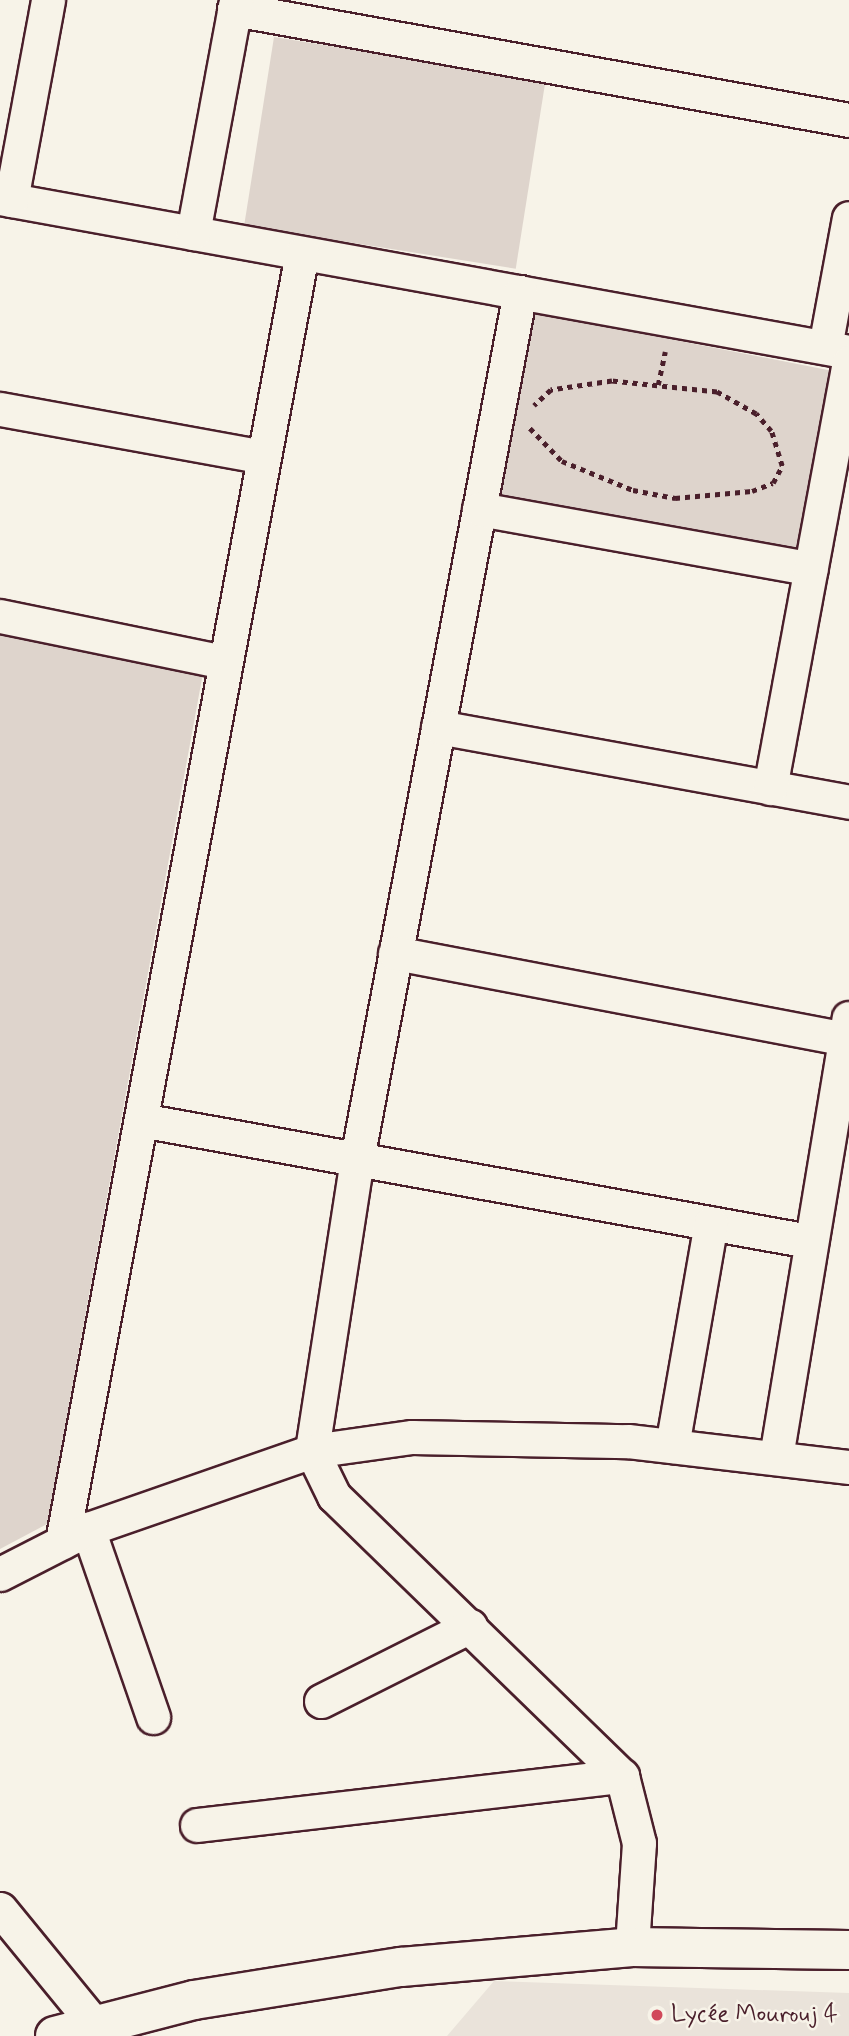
<!DOCTYPE html>
<html>
<head>
<meta charset="utf-8">
<style>
	body { margin:0 }
	#map { position:relative; width:849px; height:2036px; overflow:hidden; background:#f7f3e8; font-family:Mynerve,sans-serif }
	div>[style] { position:absolute }
	[style*='--x'] { left:calc(var(--x)*1px); top:calc(var(--y)*1px); width:calc(var(--w)*1px); rotate:calc(var(--a)*1deg) }
	.built>* { inset:0; background:#eae3da }
	.green>* { inset:0; background:#ded4cc; transform-origin:0 0 }
	.path>* { height:4.5px; margin-top:-2.25px; transform-origin:0; background:repeating-linear-gradient(90deg,#4a1f2b 0 5px,transparent 0 10px) }
	.roads { filter:drop-shadow(2px 0 #4a1f2b) drop-shadow(-2px 0 #4a1f2b) drop-shadow(0 2px #4a1f2b) drop-shadow(0 -2px #4a1f2b) }
	.minor>* { height:33px; margin:-16.5px; padding:0 16.5px; transform-origin:16.5px; border-radius:16.5px; background:#f7f3e8 }
	.tertiary>* { height:38px; margin:-19px; padding:0 19px; transform-origin:19px; border-radius:19px; background:#f7f3e8 }
	.dots>* { width:19px; height:19px; translate:-50% -50%; box-sizing:border-box; border:4px solid #f7f3e8; border-radius:50% }
	span { translate:-50% -50%; white-space:nowrap; text-align:center; line-height:1.15; -webkit-text-stroke:5px #f7f3e8; paint-order:stroke }
	.poi-label { font-size:24px; color:#4a1f2b }
	.left { translate:0 -50%; text-align:left }
</style>
</head>
<body>
<div id="map">
	<div class="built">
		<i style="clip-path:polygon(494px 1981px,849px 1993px,849px 2036px,447px 2036px)"></i>
	</div>
	<div class="green">
		<i style="left:274px;top:37px;width:275px;height:191px;rotate:9deg"></i>
		<i style="left:535px;top:313px;width:306px;height:188px;rotate:11deg"></i>
		<i style="clip-path:polygon(0 624px,205px 662px,47px 1524px,0 1549px)"></i>
	</div>
	<div class="path">
		<i style="--x:658;--y:385;--w:34;--a:-78"></i>
		<i style="--x:530;--y:428;--w:46;--a:45.9"></i>
		<i style="--x:562;--y:461;--w:77;--a:22.2"></i>
		<i style="--x:633;--y:490;--w:43;--a:10.8"></i>
		<i style="--x:675;--y:498;--w:77;--a:-5.2"></i>
		<i style="--x:752;--y:491;--w:22;--a:-21"></i>
		<i style="--x:773;--y:483;--w:19;--a:-62"></i>
		<i style="--x:782;--y:466;--w:37;--a:-107"></i>
		<i style="--x:771;--y:431;--w:23;--a:-131"></i>
		<i style="--x:756;--y:414;--w:45;--a:-150.6"></i>
		<i style="--x:717;--y:392;--w:106;--a:-174"></i>
		<i style="--x:612;--y:381;--w:62;--a:171.6"></i>
		<i style="--x:551;--y:390;--w:23;--a:137"></i>
	</div>
	<div class="roads">
		<div class="minor">
			<i style="--x:234;--y:9;--w:625;--a:10.23"></i>
			<i style="--x:0;--y:198;--w:863;--a:10.28"></i>
			<i style="--x:11;--y:200;--w:203;--a:-79.5"></i>
			<i style="--x:193;--y:233;--w:237;--a:-79.5"></i>
			<i style="--x:520;--y:292;--w:882;--a:100.65"></i>
			<i style="--x:357;--y:1159;--w:295;--a:98.8"></i>
			<i style="--x:312;--y:1451;--w:50;--a:63.9"></i>
			<i style="--x:334;--y:1496;--w:402;--a:44.2"></i>
			<i style="--x:622;--y:1776;--w:69;--a:75.8"></i>
			<i style="--x:639;--y:1843;--w:104;--a:93.9"></i>
			<i style="--x:825;--y:347;--w:131;--a:-79.5"></i>
			<i style="--x:0;--y:409;--w:268;--a:10.3"></i>
			<i style="--x:479;--y:509;--w:337;--a:10.2"></i>
			<i style="--x:0;--y:616;--w:229;--a:11.6"></i>
			<i style="--x:438;--y:727;--w:418;--a:10.3"></i>
			<i style="--x:770;--y:788;--w:433;--a:-79.5"></i>
			<i style="--x:395;--y:953;--w:458;--a:10.8"></i>
			<i style="--x:141;--y:1120;--w:679;--a:10.27"></i>
			<i style="--x:672;--y:1446;--w:226;--a:-80.1"></i>
			<i style="--x:776;--y:1457;--w:445;--a:-80.6"></i>
			<i style="--x:88;--y:1529;--w:199;--a:70.9"></i>
			<i style="--x:62;--y:1542;--w:1311;--a:-79.45"></i>
			<i style="--x:0;--y:1574;--w:99;--a:-27.1"></i>
			<i style="--x:88;--y:1529;--w:237;--a:-19.2"></i>
			<i style="--x:312;--y:1451;--w:101;--a:-8"></i>
			<i style="--x:412;--y:1437;--w:216;--a:1.1"></i>
			<i style="--x:628;--y:1441;--w:223;--a:6.7"></i>
			<i style="--x:321;--y:1701;--w:167;--a:-26.7"></i>
			<i style="--x:197;--y:1825;--w:428;--a:-6.6"></i>
			<i style="--x:0;--y:1909;--w:164;--a:50.7"></i>
		</div>
		<div class="tertiary">
			<i style="--x:55;--y:2036;--w:144;--a:-14.5"></i>
			<i style="--x:194;--y:2000;--w:210;--a:-9.1"></i>
			<i style="--x:401;--y:1967;--w:232;--a:-4.9"></i>
			<i style="--x:632;--y:1947;--w:217;--a:0.8"></i>
		</div>
	</div>
	<div class="dots">
		<i style="left:657px;top:2015px;background:#d1495b"></i>
	</div>
	<div class="poi-label">
		<span class="left" style="left:671px;top:2015px">Lycée Mourouj 4</span>
	</div>
</div>
</body>
</html>
